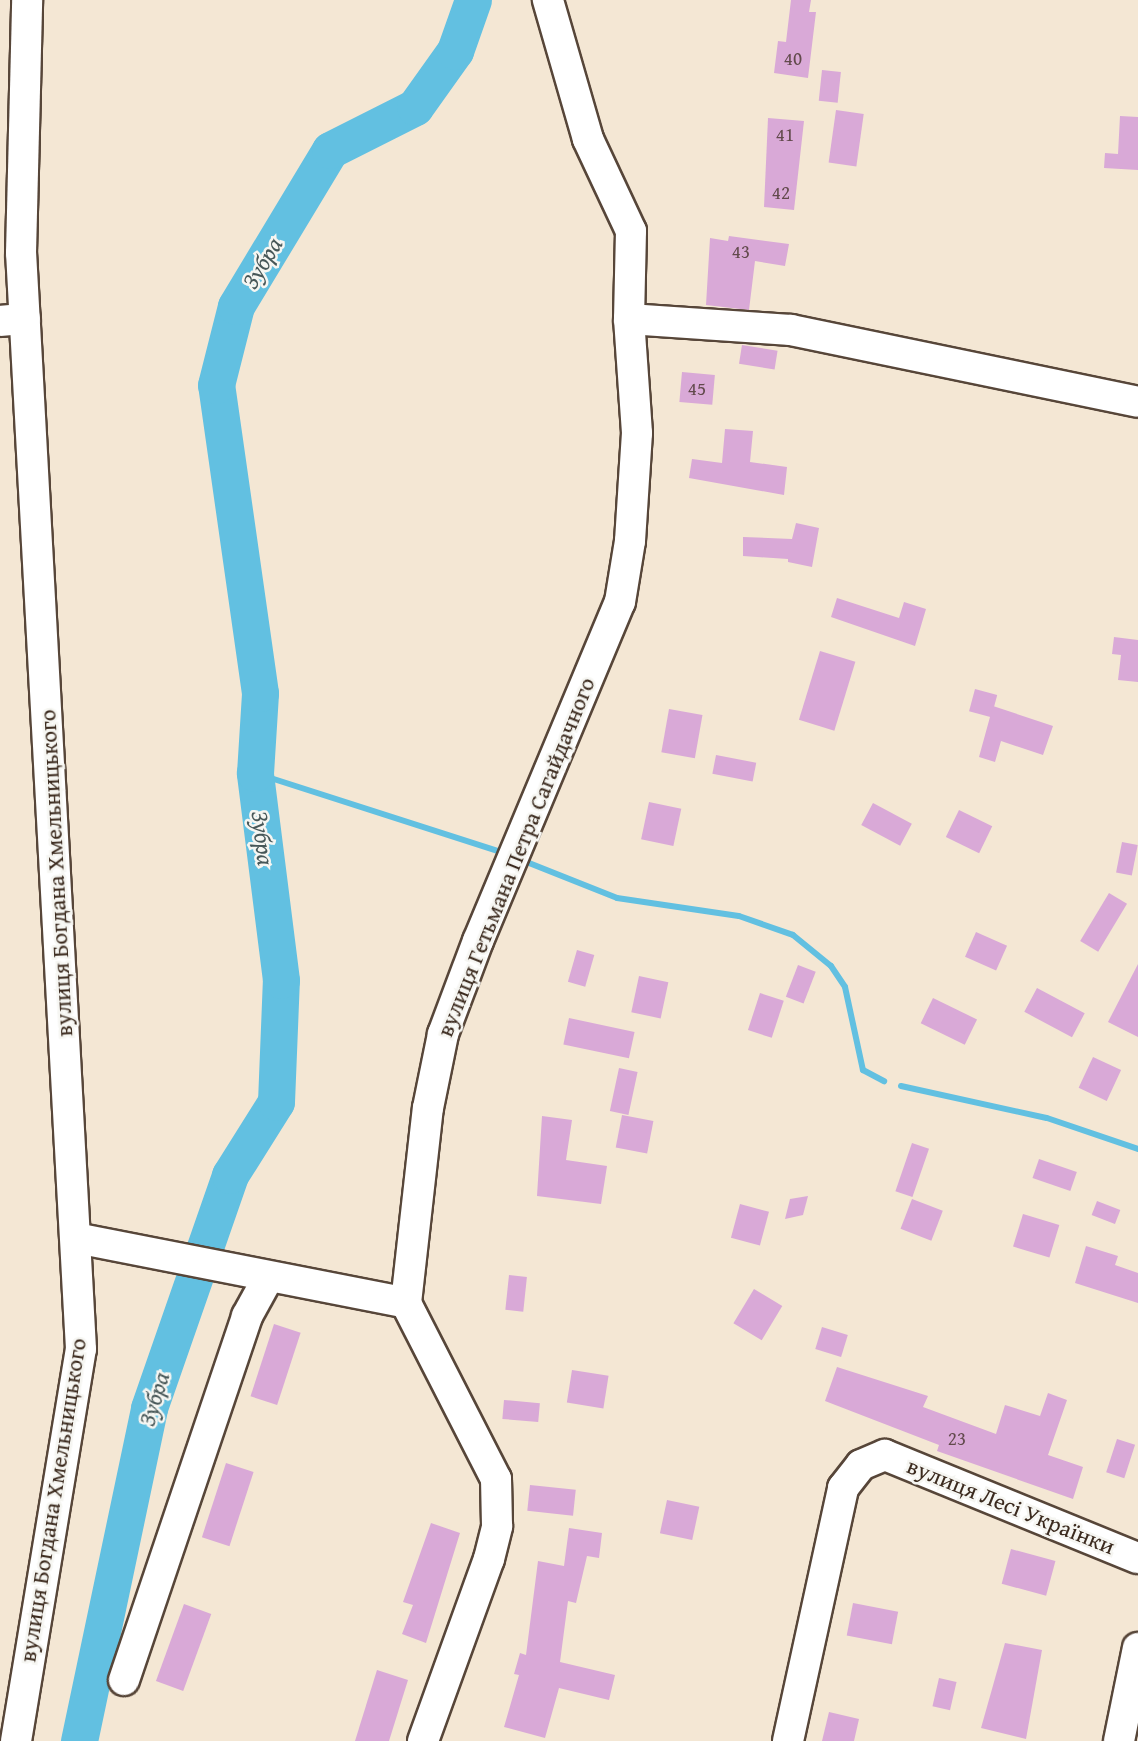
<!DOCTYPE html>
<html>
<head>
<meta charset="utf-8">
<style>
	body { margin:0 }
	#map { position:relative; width:1138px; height:1741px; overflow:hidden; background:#f4e7d4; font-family:"Gentium Book Plus",serif }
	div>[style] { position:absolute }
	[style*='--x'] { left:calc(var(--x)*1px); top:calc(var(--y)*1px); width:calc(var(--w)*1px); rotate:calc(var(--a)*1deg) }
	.stream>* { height:6px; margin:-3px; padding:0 3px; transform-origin:3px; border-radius:3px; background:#62c0e1 }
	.river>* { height:37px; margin:-18.5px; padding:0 18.5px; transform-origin:18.5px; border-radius:18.5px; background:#62c0e1 }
	.building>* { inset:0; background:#d9a9d7; transform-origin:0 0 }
	.roads { filter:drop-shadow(2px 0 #574639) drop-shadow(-2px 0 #574639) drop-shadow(0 2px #574639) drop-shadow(0 -2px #574639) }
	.minor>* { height:30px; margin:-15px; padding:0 15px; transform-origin:15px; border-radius:15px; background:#fff }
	span { translate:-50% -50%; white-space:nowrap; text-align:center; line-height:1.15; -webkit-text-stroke:5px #f6f6f2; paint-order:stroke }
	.number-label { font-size:19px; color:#624a4c }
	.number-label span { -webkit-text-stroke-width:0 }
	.street-label { font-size:23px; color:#3b2a1e }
	.water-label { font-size:24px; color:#475758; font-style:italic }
</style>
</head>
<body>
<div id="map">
	<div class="stream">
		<i style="--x:255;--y:773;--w:262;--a:17.8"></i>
		<i style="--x:519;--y:859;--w:105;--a:21.7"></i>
		<i style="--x:617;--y:898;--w:123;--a:8.4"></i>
		<i style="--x:739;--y:916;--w:57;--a:19.4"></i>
		<i style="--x:793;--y:935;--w:49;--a:39.2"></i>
		<i style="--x:831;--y:966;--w:25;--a:56"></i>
		<i style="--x:845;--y:987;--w:85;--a:77.8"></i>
		<i style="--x:863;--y:1070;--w:24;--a:28"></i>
		<i style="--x:901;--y:1086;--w:149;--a:12.4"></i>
		<i style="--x:1047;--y:1118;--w:96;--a:18.8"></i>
	</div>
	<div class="river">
		<i style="--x:79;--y:1741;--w:340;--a:-78.1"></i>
		<i style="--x:149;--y:1408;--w:247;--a:-70.8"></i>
		<i style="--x:230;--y:1175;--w:86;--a:-57.8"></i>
		<i style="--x:276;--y:1102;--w:122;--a:-87.7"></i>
		<i style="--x:281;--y:980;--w:209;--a:-97.2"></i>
		<i style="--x:255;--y:773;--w:80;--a:-86.4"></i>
		<i style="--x:260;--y:693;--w:311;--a:-98.1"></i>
		<i style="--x:216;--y:385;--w:81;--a:-75.8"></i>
		<i style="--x:236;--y:306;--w:182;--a:-58.9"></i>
		<i style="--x:330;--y:150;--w:95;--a:-26.8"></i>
		<i style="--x:415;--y:107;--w:69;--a:-54.5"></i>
		<i style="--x:455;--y:51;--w:54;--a:-70.6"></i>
	</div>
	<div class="building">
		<i style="clip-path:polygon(791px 0,811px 0,809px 12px,816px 12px,808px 78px,774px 73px,778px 41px,786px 42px)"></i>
		<i style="left:822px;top:70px;width:19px;height:31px;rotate:6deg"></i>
		<i style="left:836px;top:110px;width:28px;height:53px;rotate:8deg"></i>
		<i style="clip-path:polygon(1120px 116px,1138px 117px,1138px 170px,1104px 168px,1105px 153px,1118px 154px)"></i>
		<i style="clip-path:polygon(768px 118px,804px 121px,794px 210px,764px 207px)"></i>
		<i style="clip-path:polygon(729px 236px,789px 244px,785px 266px,755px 261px,749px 310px,706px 305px,710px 238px,728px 241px)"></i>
		<i style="left:742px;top:345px;width:36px;height:19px;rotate:9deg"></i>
		<i style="left:682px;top:372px;width:33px;height:30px;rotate:5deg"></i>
		<i style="clip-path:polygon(725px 429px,753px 431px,750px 462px,787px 467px,784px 495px,689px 478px,692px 459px,722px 463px)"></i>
		<i style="clip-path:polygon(796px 523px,819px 528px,812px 567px,788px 562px,788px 559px,743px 556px,743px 537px,792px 539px)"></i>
		<i style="clip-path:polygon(837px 598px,899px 618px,904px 602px,926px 609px,915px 646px,831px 617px)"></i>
		<i style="clip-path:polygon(1114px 637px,1138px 640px,1138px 682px,1118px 680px,1121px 655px,1112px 654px)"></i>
		<i style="left:820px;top:651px;width:37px;height:72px;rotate:17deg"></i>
		<i style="left:975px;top:689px;width:23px;height:23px;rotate:15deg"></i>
		<i style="clip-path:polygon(993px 706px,1053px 726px,1043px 755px,1001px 741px,995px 762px,979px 757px)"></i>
		<i style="left:669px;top:709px;width:34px;height:44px;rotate:10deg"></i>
		<i style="left:716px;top:755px;width:41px;height:19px;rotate:11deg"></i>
		<i style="left:649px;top:802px;width:33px;height:38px;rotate:12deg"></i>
		<i style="left:873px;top:803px;width:44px;height:25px;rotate:28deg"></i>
		<i style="left:959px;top:810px;width:37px;height:30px;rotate:26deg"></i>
		<i style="left:1122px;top:842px;width:16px;height:31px;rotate:11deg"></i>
		<i style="left:1109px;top:893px;width:21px;height:56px;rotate:31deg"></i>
		<i style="left:976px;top:932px;width:34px;height:27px;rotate:24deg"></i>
		<i style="left:577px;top:950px;width:18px;height:33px;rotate:16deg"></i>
		<i style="clip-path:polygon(1138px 964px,1138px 1037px,1108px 1022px)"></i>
		<i style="left:798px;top:965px;width:19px;height:34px;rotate:21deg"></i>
		<i style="left:639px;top:976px;width:30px;height:37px;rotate:12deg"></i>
		<i style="left:1037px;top:988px;width:54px;height:27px;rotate:28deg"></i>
		<i style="left:760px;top:993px;width:25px;height:39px;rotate:18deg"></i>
		<i style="left:933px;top:998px;width:49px;height:28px;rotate:26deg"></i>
		<i style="left:569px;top:1018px;width:67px;height:27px;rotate:12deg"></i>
		<i style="left:1093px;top:1057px;width:31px;height:34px;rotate:25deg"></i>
		<i style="left:619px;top:1068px;width:19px;height:44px;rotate:12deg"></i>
		<i style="left:622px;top:1115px;width:32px;height:33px;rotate:11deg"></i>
		<i style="clip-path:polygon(542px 1116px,572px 1120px,566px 1160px,607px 1166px,601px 1204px,537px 1196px)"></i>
		<i style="left:912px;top:1143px;width:18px;height:51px;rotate:19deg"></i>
		<i style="left:1039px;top:1159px;width:40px;height:20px;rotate:19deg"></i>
		<i style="clip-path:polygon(808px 1196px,803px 1215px,785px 1219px,790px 1199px)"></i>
		<i style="left:912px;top:1199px;width:33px;height:32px;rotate:21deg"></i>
		<i style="left:1097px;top:1201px;width:25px;height:15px;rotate:21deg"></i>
		<i style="left:740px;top:1204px;width:30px;height:35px;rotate:15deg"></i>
		<i style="left:1023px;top:1214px;width:38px;height:34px;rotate:17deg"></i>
		<i style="clip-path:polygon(1086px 1246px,1118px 1256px,1115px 1265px,1138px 1273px,1138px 1303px,1075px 1283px)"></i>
		<i style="left:509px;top:1275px;width:18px;height:35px;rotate:6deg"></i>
		<i style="left:754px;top:1289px;width:33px;height:40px;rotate:31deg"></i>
		<i style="left:274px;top:1324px;width:28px;height:76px;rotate:18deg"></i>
		<i style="left:822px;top:1327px;width:27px;height:23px;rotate:17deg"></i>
		<i style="clip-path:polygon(837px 1367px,928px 1396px,923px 1407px,996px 1434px,1005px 1405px,1040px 1416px,1048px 1393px,1067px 1400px,1048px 1455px,1083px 1467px,1073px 1499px,937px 1451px,939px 1445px,825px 1401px)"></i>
		<i style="left:572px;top:1370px;width:37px;height:33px;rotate:9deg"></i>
		<i style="left:504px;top:1400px;width:36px;height:19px;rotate:5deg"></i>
		<i style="left:1117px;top:1439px;width:19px;height:35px;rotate:18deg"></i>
		<i style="left:226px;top:1463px;width:29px;height:78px;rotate:18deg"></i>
		<i style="left:530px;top:1485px;width:46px;height:26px;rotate:6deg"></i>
		<i style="left:667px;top:1500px;width:33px;height:34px;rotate:12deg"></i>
		<i style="clip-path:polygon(431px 1523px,460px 1533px,426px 1643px,402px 1634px,413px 1605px,403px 1602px)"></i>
		<i style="clip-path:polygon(569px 1528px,602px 1533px,599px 1558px,587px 1556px,576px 1603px,568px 1601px,560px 1662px,615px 1675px,609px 1700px,559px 1688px,545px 1738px,504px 1727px,519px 1675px,514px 1674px,520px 1653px,526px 1655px,538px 1561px,564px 1566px)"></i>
		<i style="left:1011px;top:1549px;width:46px;height:36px;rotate:15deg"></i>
		<i style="left:853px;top:1603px;width:46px;height:33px;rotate:11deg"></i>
		<i style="left:184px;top:1604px;width:29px;height:82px;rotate:20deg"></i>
		<i style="clip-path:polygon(1005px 1643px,1042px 1650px,1026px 1739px,981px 1728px)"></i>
		<i style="clip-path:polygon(377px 1670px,408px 1680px,389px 1741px,355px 1741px)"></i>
		<i style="left:939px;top:1678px;width:18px;height:29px;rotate:13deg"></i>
		<i style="clip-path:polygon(829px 1712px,859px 1719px,854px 1741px,822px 1741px)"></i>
	</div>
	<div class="roads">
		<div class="minor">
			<i style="--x:629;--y:319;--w:162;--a:3.9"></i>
			<i style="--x:791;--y:330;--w:354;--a:11.7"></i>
			<i style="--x:0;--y:321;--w:25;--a:-5"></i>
			<i style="--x:76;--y:1238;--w:336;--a:11.1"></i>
			<i style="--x:124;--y:1680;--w:384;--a:-71.3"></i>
			<i style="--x:247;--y:1316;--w:43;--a:-61.1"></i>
			<i style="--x:16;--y:1741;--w:397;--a:-80.6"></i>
			<i style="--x:81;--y:1349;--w:1098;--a:-93.13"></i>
			<i style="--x:21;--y:253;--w:253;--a:-88.6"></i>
			<i style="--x:423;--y:1741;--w:194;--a:-70.1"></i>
			<i style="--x:489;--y:1559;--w:34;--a:-76"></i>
			<i style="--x:497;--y:1526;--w:47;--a:-91.2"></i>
			<i style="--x:496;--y:1479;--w:198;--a:-117.1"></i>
			<i style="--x:406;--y:1303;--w:196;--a:-83.6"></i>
			<i style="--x:428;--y:1108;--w:76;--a:-78.5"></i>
			<i style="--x:443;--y:1034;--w:99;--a:-69.4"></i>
			<i style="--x:478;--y:941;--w:368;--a:-67.3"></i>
			<i style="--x:620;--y:602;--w:62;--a:-80.7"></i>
			<i style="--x:630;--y:541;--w:108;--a:-86.3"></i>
			<i style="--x:637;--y:433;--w:114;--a:-94"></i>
			<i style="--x:629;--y:319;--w:88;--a:-88.7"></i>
			<i style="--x:631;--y:231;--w:102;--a:-115.1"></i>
			<i style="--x:588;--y:139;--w:145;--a:-106.1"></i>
			<i style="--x:788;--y:1741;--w:259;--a:-77.7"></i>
			<i style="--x:843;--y:1488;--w:29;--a:-52"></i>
			<i style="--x:861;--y:1465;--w:26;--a:-23"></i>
			<i style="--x:885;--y:1455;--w:273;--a:22.2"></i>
			<i style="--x:1119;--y:1741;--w:95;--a:-78.5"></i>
		</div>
	</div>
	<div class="number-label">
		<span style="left:793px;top:59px">40</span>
		<span style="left:785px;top:135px">41</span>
		<span style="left:781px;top:193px">42</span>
		<span style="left:741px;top:252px">43</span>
		<span style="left:697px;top:389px">45</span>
		<span style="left:957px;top:1439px">23</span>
	</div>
	<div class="street-label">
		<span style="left:516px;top:857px;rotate:-68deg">вулиця Гетьмана Петра Сагайдачного</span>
		<span style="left:56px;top:873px;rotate:-93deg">вулиця Богдана Хмельницького</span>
		<span style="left:53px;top:1500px;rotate:-81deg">вулиця Богдана Хмельницького</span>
		<span style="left:1011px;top:1506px;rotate:22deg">вулиця Лесі Українки</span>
	</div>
	<div class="water-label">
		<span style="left:262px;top:263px;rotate:-59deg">Зубра</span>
		<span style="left:263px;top:838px;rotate:83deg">Зубра</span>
		<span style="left:154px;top:1399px;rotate:-73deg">Зубра</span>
	</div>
</div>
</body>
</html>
